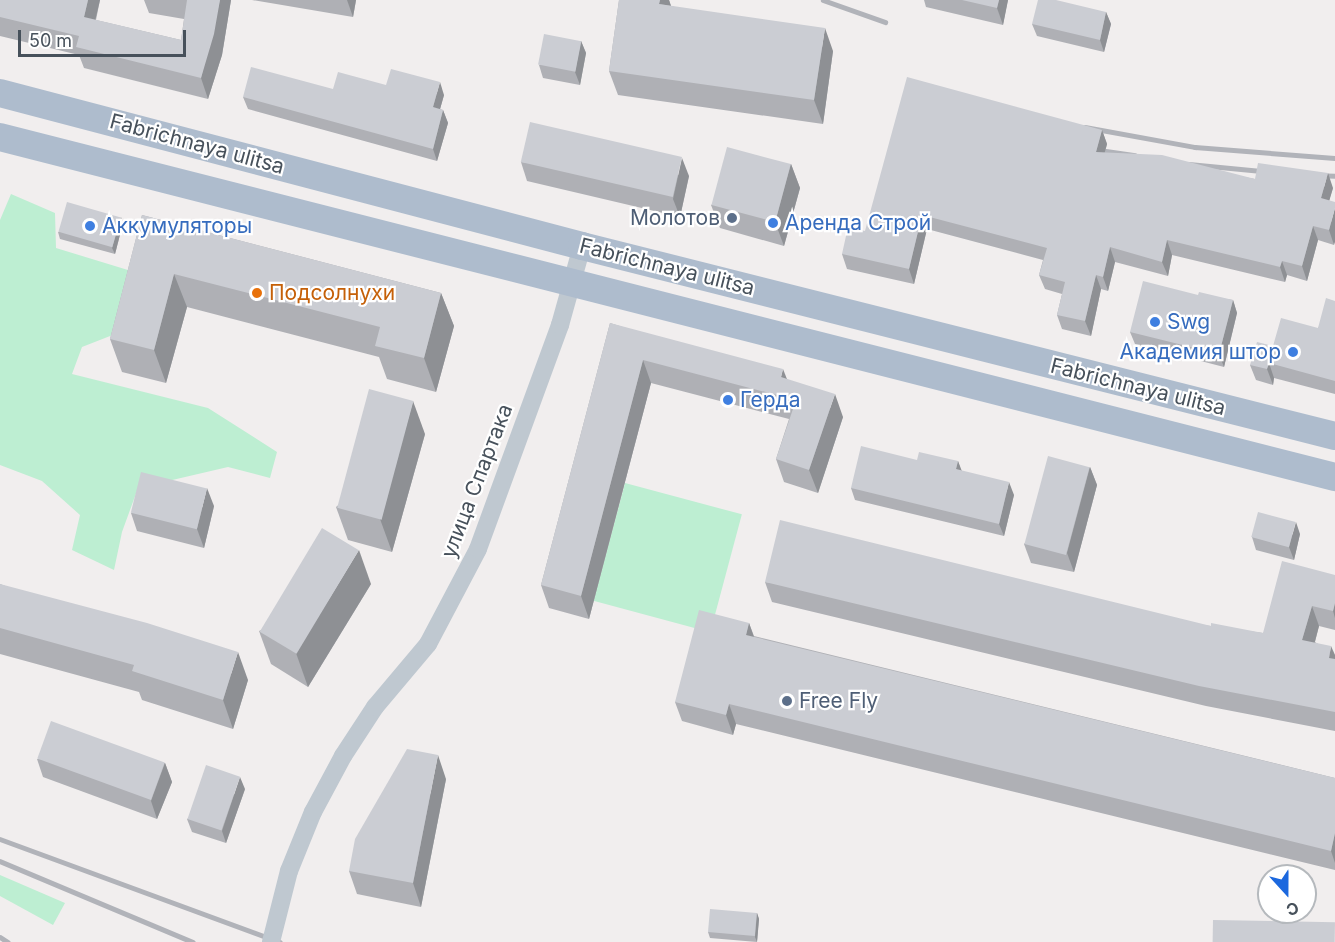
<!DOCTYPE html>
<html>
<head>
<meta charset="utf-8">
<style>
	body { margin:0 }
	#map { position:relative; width:1335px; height:942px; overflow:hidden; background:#f1eeee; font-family:Inter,sans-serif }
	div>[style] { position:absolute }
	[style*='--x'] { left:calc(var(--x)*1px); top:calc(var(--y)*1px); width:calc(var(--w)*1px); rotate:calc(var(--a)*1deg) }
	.green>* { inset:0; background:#bdeed2; transform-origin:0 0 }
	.minor>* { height:18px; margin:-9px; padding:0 9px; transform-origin:9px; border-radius:9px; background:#bfc8d0 }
	.primary>* { height:28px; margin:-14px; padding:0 14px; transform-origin:14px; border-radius:14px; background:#aebccd }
	.rail>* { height:4.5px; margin:-2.25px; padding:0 2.25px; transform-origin:2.25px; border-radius:2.25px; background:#b1b3b9 }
	.minor-bridge>* { height:18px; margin:-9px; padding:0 9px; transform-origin:9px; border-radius:9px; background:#bfc8d0 }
	.wall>* { inset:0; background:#afb0b5 }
	.shaded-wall>* { inset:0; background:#8e9094 }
	.building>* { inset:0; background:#cbcdd3; transform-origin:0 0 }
	.dots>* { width:16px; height:16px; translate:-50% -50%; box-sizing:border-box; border:3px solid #fff; border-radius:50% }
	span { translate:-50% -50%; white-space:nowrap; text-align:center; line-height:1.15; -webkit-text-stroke:4.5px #fff; paint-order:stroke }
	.street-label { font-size:21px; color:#47515b }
	.service-label { font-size:21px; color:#4e5e75 }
	.right { translate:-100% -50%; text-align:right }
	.left { translate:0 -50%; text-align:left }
	.shop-label { font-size:21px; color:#366cbe }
	.food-label { font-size:21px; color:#c56008 }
	.north { position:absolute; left:1257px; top:864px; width:60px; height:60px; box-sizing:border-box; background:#fff; border:2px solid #b5b9bd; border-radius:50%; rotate:159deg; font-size:16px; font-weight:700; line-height:24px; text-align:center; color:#47515b }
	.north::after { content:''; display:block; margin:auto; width:21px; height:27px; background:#1c68de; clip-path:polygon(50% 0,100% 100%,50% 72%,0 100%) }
	.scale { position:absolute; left:18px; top:30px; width:168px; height:27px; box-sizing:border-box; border:3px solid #47515b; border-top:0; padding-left:8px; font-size:18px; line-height:21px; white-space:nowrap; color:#47515b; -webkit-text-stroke:4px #fff; paint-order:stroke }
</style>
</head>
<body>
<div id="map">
	<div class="green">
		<i style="clip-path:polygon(11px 194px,55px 213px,56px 248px,141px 274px,128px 329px,82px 347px,72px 374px,208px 408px,277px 452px,270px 478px,228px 467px,138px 488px,122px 532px,114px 570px,72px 550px,80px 515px,42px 481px,0 465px,0 220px)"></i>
		<i style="left:625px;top:483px;width:121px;height:122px;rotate:15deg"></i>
		<i style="clip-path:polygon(0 875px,65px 903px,53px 925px,0 896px)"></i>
	</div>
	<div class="minor">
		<i style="--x:289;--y:871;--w:64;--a:-67.9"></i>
		<i style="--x:313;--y:812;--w:64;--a:-61.8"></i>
		<i style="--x:343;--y:756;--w:59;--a:-56.9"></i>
		<i style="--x:375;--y:707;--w:82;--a:-49.9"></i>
		<i style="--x:428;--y:644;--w:107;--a:-62.2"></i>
		<i style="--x:478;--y:549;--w:239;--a:-69.9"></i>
		<i style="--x:560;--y:325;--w:82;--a:-74.4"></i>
	</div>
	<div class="primary">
		<i style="--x:0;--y:93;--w:602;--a:14.73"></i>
		<i style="--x:582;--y:246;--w:777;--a:14.16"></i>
		<i style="--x:0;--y:137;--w:1378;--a:14.29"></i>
	</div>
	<div class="rail">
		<i style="--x:823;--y:0;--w:66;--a:19.5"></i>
		<i style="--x:1085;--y:127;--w:112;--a:10.3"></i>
		<i style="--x:1195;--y:147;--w:140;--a:4.5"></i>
		<i style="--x:1106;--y:151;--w:29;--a:8"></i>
		<i style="--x:1189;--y:164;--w:83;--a:5.5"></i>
		<i style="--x:1311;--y:175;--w:24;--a:2"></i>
		<i style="--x:0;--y:839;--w:298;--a:20.2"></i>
		<i style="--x:0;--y:861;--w:209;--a:22.8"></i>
		<i style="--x:0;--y:937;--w:9;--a:32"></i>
	</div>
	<div class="minor-bridge">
		<i style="--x:271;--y:942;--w:73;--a:-75.8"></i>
	</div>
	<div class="wall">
		<i style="clip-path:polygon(0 0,100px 0,96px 20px,181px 40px,184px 19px,149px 13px,144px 0,231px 0,222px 55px,208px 99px,84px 68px,79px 55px,0 36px)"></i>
		<i style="clip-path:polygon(252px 0,356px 0,353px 17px)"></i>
		<i style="clip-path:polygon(619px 0,669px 0,671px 6px,833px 51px,823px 124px,618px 95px,609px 71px)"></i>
		<i style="clip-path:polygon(924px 0,1008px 0,1003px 25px,926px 7px)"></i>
		<i style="clip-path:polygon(1106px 12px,1111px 24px,1104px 52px,1037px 36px,1032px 24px)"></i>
		<i style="clip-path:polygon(581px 41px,586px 53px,580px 85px,543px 78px,539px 65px)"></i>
		<i style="clip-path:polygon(386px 85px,444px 95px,440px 109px,443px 110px,448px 123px,437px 161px,248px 109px,243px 97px,333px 89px)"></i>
		<i style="clip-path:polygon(1102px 130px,1107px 144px,1105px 152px,1255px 179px,1333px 188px,1329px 200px,1334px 245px,1318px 240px,1307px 281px,1287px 275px,1285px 282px,1172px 255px,1168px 276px,1115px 262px,1108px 291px,1101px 289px,1091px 336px,1062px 329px,1057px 315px,1062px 294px,1045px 289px,1039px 275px,1043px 260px,927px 229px,914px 284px,847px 269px,842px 254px,865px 231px)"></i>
		<i style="clip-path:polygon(521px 162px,689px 176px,680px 217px,527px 181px)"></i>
		<i style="clip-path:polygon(791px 164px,800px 188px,784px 246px,720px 228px,711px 205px)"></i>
		<i style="clip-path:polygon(142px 215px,441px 293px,454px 326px,436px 392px,387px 379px,379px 357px,187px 307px,166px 383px,122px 372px,110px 339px)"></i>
		<i style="clip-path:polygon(123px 223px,115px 254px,60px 239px,58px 232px)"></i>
		<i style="clip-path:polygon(1198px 295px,1233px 300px,1237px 313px,1224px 367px,1135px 344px,1130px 332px)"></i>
		<i style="clip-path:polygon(1335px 301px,1335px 394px,1274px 378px,1273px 385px,1256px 380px,1250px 365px,1273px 346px,1318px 328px)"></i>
		<i style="clip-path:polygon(610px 323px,787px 379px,843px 417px,818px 493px,784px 482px,776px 459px,789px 419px,651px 383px,589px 619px,549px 608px,541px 585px)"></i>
		<i style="clip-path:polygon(425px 434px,392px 552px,348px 540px,336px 507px)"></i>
		<i style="clip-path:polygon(917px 460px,958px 461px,961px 471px,1014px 495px,1004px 536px,855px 500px,851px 488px)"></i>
		<i style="clip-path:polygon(1090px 467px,1097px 485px,1074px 572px,1031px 563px,1024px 544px)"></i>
		<i style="clip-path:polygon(214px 506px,204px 548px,137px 531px,131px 513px)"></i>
		<i style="clip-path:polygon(1300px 534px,1294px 560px,1256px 550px,1252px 537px)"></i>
		<i style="clip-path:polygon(1335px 575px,1335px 630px,1319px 626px,1315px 642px,1335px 655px,1335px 731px,1206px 706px,772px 602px,765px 582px,1211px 626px,1263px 633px)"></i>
		<i style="clip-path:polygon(0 584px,248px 680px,233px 729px,142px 700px,139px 692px,0 654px)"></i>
		<i style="clip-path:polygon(371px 584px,308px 687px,271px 664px,259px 631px)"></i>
		<i style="clip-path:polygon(749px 623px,754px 636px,1335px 778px,1335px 870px,736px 724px,733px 735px,682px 721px,675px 702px)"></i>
		<i style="clip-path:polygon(37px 759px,165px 763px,172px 782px,157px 819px,43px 777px)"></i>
		<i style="clip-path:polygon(446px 779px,421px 907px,357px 894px,349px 871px)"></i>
		<i style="clip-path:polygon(245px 789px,226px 843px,192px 832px,187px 819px)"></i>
		<i style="clip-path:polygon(757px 913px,759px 919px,757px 942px,710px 938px,708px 932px)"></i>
	</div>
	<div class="shaded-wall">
		<i style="clip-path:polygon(88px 0,100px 0,91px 38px,84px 17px)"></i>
		<i style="clip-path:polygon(220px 0,231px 0,222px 55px,208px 99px,201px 78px)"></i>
		<i style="clip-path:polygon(347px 0,356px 0,353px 17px)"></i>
		<i style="clip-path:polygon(660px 0,669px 0,671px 6px,659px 4px)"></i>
		<i style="clip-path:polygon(999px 0,1008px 0,1003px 25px,997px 8px)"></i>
		<i style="clip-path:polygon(1106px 12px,1111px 24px,1104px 52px,1100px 40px)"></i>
		<i style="clip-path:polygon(825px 28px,833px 51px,823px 124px,814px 100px)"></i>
		<i style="clip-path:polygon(581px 41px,586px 53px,580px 85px,575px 72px)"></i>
		<i style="clip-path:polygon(440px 82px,444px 95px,437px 120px,433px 107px)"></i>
		<i style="clip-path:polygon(443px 110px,448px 123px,437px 161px,433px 149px)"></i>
		<i style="clip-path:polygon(1102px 130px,1107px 144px,1101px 166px,1096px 152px)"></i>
		<i style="clip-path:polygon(682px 158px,689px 176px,680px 217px,673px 199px)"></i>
		<i style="clip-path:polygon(791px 164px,800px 188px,784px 246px,775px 222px)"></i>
		<i style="clip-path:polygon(1328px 173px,1333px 188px,1326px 212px,1321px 198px)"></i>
		<i style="clip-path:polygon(1335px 208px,1335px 242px,1334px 245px,1329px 230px)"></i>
		<i style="clip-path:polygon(922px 215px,927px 229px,914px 284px,909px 269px)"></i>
		<i style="clip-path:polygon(121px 217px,123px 223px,115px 254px,112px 248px)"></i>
		<i style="clip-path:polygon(1313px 226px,1318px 240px,1307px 281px,1302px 266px)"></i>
		<i style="clip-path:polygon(1167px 240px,1172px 255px,1168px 276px,1162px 262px)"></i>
		<i style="clip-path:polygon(1110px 247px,1115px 262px,1108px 291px,1103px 277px)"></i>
		<i style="clip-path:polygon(1282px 261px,1287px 275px,1285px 282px,1280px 267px)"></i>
		<i style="clip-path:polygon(174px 274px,187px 307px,166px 383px,154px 350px)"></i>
		<i style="clip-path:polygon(1096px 275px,1101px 289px,1091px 336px,1085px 321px)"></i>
		<i style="clip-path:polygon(441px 293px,454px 326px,436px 392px,424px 358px)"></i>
		<i style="clip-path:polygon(1233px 300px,1237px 313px,1224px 367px,1219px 354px)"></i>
		<i style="clip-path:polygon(643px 360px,651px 383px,589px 619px,581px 596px)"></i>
		<i style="clip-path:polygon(1269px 363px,1274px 378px,1273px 385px,1267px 369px)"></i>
		<i style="clip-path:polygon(783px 369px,792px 392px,790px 400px,781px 377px)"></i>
		<i style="clip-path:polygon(835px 394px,843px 417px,818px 493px,809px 470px)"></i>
		<i style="clip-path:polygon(413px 401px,425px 434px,392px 552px,380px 519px)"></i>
		<i style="clip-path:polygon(958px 461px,963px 474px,956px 469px)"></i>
		<i style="clip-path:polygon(1090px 467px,1097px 485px,1074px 572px,1067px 553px)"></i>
		<i style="clip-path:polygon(1009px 482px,1014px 495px,1004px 536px,999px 524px)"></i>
		<i style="clip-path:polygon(207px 488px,214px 506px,204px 548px,197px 529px)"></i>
		<i style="clip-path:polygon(1296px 522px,1300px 534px,1294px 560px,1289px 547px)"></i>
		<i style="clip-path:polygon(359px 550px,371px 584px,308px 687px,296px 653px)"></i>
		<i style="clip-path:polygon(1335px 603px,1335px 618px,1333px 611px)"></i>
		<i style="clip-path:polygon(1312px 606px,1319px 626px,1310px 660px,1302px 640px)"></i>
		<i style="clip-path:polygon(749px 623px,756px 643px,746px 635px)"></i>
		<i style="clip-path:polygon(1331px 646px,1335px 655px,1335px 674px,1329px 658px)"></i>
		<i style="clip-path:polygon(238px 652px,248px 680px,233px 729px,223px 700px)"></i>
		<i style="clip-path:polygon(729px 704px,736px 724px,733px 735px,726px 715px)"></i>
		<i style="clip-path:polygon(438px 755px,446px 779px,421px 907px,413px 883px)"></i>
		<i style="clip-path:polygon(165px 763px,172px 782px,157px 819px,151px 801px)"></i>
		<i style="clip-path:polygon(240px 777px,245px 789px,226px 843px,222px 831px)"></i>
		<i style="clip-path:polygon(1335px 833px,1335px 863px,1331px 851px)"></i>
		<i style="clip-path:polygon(757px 913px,759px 919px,757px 942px,755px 937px)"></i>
	</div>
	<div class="building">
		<i style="clip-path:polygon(0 0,88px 0,84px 17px,181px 40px,187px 0,220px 0,214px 34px,201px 78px,76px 47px,79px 36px,0 17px)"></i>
		<i style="clip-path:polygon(619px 0,660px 0,659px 4px,825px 28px,814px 100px,609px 71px)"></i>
		<i style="clip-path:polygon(962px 0,999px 0,997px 8px)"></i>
		<i style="clip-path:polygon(1038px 0,1056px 0,1106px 12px,1100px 40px,1032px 24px)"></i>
		<i style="left:544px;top:34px;width:38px;height:31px;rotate:11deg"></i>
		<i style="clip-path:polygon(251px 67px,333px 89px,338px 72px,386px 85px,391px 69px,440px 82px,433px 107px,443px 110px,433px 149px,243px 97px)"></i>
		<i style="clip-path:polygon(907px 77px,1102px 130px,1096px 152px,1162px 155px,1255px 179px,1258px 163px,1328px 173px,1321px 198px,1335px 202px,1335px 208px,1329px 230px,1313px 226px,1302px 266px,1282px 261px,1280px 267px,1167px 240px,1162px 262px,1110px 247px,1103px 277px,1096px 275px,1085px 321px,1057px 315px,1065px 282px,1039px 275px,1047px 248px,922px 215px,909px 269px,842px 254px,848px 227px,865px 231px)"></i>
		<i style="left:530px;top:122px;width:156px;height:41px;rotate:13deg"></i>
		<i style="left:727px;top:147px;width:66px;height:60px;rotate:15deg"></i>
		<i style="left:67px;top:202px;width:56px;height:31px;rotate:16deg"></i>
		<i style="clip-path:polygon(142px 215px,441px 293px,424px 358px,375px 346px,380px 327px,174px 274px,154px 350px,110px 339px)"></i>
		<i style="clip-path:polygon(1143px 281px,1198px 295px,1199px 292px,1233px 300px,1219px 354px,1130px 332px)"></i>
		<i style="clip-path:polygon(1326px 298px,1335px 301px,1335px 381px,1269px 363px,1267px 369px,1250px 365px,1257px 342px,1273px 346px,1281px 318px,1318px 328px)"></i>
		<i style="clip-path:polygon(610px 323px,783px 369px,781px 377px,835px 394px,809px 470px,776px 459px,796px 400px,643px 360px,581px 596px,541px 585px)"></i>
		<i style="left:369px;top:389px;width:46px;height:123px;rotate:15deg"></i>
		<i style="clip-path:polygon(861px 446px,917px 460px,919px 452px,958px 461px,956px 469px,1009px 482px,999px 524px,851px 488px)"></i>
		<i style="left:1048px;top:456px;width:43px;height:91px;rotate:15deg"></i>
		<i style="left:141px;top:472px;width:68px;height:42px;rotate:14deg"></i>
		<i style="left:1258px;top:512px;width:39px;height:26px;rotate:15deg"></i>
		<i style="clip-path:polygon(780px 520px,1211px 626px,1211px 623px,1263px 633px,1282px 561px,1335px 575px,1335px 603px,1333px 611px,1312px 606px,1302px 640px,1331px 646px,1329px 658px,1335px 659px,1335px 712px,1199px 686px,765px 582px)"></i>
		<i style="left:322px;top:528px;width:43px;height:121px;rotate:31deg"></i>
		<i style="clip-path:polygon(0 584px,147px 623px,238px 652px,223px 700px,132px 671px,134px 665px,0 628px)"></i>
		<i style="clip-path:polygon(699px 610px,749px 623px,746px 635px,1335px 778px,1335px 833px,1331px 851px,729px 704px,726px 715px,675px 702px)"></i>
		<i style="left:51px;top:721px;width:121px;height:40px;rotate:20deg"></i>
		<i style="clip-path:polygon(407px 749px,438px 755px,413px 883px,349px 871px,355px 839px)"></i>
		<i style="left:206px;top:765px;width:36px;height:57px;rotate:19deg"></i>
		<i style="left:710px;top:909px;width:47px;height:23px;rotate:5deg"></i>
		<i style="left:1213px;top:920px;width:122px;height:22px;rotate:1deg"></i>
	</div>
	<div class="dots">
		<i style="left:732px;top:218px;background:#5c6f8a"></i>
		<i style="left:773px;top:223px;background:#3f7fe0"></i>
		<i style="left:90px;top:226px;background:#3f7fe0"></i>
		<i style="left:257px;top:293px;background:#e8710a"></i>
		<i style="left:1155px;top:322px;background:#3f7fe0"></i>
		<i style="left:1293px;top:352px;background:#3f7fe0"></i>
		<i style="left:728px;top:400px;background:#3f7fe0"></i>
		<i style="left:787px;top:701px;background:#5c6f8a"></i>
	</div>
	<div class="street-label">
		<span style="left:197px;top:144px;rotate:15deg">Fabrichnaya ulitsa</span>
		<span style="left:667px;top:267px;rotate:14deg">Fabrichnaya ulitsa</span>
		<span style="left:1138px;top:387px;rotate:14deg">Fabrichnaya ulitsa</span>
		<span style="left:477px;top:481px;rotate:-69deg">улица Спартака</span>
	</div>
	<div class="service-label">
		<span class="right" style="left:720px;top:218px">Молотов</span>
		<span class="left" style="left:799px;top:701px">Free Fly</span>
	</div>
	<div class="shop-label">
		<span class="left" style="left:785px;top:223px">Аренда Строй</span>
		<span class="left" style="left:102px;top:226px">Аккумуляторы</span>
		<span class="left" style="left:1167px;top:322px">Swg</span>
		<span class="right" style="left:1281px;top:352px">Академия штор</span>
		<span class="left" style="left:740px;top:400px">Герда</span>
	</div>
	<div class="food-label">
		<span class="left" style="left:269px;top:293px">Подсолнухи</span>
	</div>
	<div class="north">С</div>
	<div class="scale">50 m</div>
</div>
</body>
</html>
